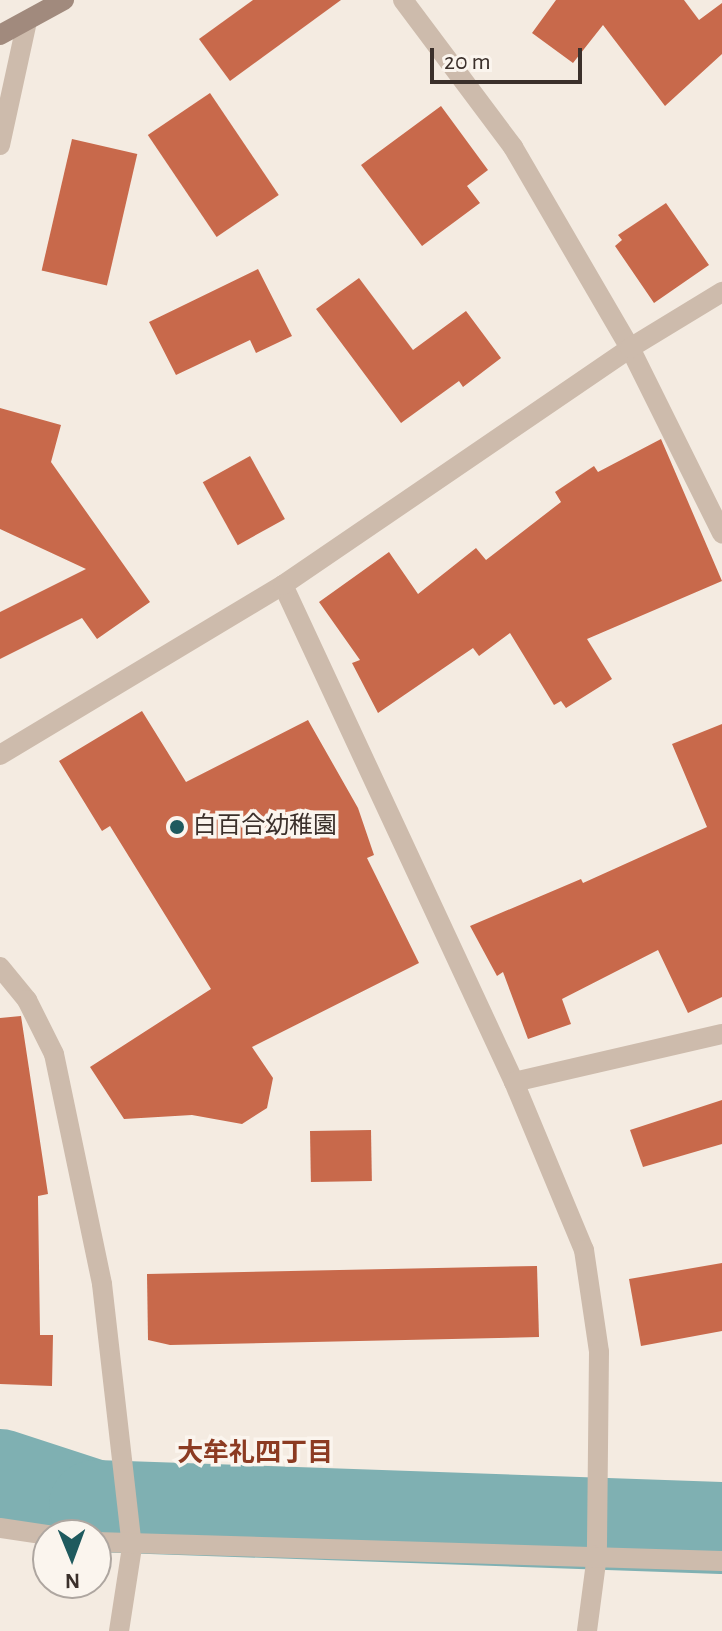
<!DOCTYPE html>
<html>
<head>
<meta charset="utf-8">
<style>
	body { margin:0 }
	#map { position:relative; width:722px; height:1631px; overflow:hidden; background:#f4ebe1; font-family:"Alegreya Sans","Noto Sans JP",sans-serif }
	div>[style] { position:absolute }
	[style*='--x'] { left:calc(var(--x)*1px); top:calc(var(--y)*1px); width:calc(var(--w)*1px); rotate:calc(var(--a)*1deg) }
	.river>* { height:92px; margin:-46px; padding:0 46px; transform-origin:46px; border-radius:46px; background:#7fb0b2 }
	.building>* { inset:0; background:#c8694b; transform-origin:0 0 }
	.street>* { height:20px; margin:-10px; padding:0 10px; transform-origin:10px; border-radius:10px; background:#cdbbac }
	.secondary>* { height:20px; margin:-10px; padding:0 10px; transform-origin:10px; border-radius:10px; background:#a18a7d }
	.dots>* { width:22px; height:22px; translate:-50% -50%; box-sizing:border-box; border:4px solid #fbf5ee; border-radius:50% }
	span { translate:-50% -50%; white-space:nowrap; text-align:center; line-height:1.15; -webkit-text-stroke:7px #fbf5ee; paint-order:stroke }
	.poi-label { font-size:24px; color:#3b302b }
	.left { translate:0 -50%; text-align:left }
	.neighbourhood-label { font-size:26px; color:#8c3b22; font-weight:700 }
	.north { position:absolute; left:32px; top:1519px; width:80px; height:80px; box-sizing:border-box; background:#fbf5ee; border:2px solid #aea6a0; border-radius:50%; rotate:179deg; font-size:22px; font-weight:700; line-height:32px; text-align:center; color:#3b302b }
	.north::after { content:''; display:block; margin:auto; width:28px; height:36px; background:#1f5a5e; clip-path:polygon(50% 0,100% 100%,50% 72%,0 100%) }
	.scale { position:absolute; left:430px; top:48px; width:152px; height:36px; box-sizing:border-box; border:4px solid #3b302b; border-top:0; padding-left:10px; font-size:24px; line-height:28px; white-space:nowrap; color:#3b302b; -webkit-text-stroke:6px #fbf5ee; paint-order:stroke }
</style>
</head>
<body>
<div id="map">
	<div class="river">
		<i style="--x:0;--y:1475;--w:100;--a:18.1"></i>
		<i style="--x:95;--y:1506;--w:627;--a:2.01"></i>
	</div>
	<div class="building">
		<i style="clip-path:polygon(253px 0,341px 0,230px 81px,199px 39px)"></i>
		<i style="clip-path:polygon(556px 0,684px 0,699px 20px,722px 3px,722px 54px,665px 106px,603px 25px,573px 63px,532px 33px)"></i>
		<i style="left:210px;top:93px;width:123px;height:75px;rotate:56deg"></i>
		<i style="clip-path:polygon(441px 106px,488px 170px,467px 186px,480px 203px,422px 246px,361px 165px)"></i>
		<i style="left:72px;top:139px;width:67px;height:135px;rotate:13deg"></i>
		<i style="clip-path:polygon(666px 203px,709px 265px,654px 303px,615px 246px,622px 240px,618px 235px)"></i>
		<i style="clip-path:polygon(258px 269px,292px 336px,256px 353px,250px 340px,176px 375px,149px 322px)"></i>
		<i style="clip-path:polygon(359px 278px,413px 350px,466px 311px,501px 358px,463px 387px,459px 381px,401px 423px,316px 309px)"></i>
		<i style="clip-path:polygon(0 408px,61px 425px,51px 462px,150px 602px,97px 639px,82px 618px,0 659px,0 612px,86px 569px,0 529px)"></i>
		<i style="clip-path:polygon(661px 439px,722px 581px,587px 639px,612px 679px,566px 708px,561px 701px,554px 705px,510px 633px,479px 656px,473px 648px,378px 713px,352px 663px,360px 660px,319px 602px,389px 552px,418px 594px,476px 548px,486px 560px,561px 502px,555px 492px,594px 466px,598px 472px)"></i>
		<i style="left:250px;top:456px;width:72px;height:54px;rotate:61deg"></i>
		<i style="clip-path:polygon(142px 711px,186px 782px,308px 720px,358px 808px,374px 855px,367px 858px,419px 963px,252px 1047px,273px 1078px,267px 1108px,242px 1124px,192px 1115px,124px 1119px,90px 1067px,211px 989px,110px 826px,102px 831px,59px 761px)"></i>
		<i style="clip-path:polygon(722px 724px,722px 997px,688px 1013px,658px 950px,562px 999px,571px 1024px,528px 1039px,503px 972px,497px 976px,470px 926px,581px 879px,583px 883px,707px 827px,672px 744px)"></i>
		<i style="clip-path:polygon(21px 1016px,48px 1194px,38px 1196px,40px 1335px,53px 1335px,52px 1386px,0 1384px,0 1018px)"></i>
		<i style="clip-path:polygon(722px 1100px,722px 1144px,643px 1167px,630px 1130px)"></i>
		<i style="left:371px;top:1130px;width:51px;height:61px;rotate:89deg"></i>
		<i style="clip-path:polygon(722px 1263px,722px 1331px,641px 1346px,629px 1279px)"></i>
		<i style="clip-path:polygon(537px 1266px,539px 1337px,170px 1345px,148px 1340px,147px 1274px)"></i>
	</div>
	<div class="street">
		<i style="--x:403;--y:0;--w:184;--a:53.2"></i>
		<i style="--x:513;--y:147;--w:233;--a:59.8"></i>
		<i style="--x:630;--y:348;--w:207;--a:63.6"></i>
		<i style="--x:0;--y:145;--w:122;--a:-77.7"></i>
		<i style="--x:283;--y:585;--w:548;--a:65.07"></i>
		<i style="--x:514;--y:1082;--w:182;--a:67.4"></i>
		<i style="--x:584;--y:1250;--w:103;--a:81.6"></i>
		<i style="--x:599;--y:1352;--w:203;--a:90.6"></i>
		<i style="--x:597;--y:1555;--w:77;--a:97.5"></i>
		<i style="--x:0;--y:755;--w:330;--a:-31"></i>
		<i style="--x:283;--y:585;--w:420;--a:-34.3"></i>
		<i style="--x:630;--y:348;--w:108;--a:-31.3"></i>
		<i style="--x:0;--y:967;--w:43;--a:50.7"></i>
		<i style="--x:27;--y:1000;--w:60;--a:63.4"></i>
		<i style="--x:54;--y:1054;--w:235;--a:78.2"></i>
		<i style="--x:102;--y:1284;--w:265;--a:83.5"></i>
		<i style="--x:132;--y:1547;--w:85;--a:98.8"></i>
		<i style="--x:514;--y:1082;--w:213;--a:-13"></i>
		<i style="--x:0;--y:1528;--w:49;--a:8.3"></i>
		<i style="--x:96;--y:1542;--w:626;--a:1.74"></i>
	</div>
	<div class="secondary">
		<i style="--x:0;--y:35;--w:73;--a:-28.7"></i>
	</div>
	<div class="dots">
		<i style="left:177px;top:827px;background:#1f5a5e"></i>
	</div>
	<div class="poi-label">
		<span class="left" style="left:193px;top:827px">白百合幼稚園</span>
	</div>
	<div class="neighbourhood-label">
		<span style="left:255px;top:1454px">大牟礼四丁目</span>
	</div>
	<div class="north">N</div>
	<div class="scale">20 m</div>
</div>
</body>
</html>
